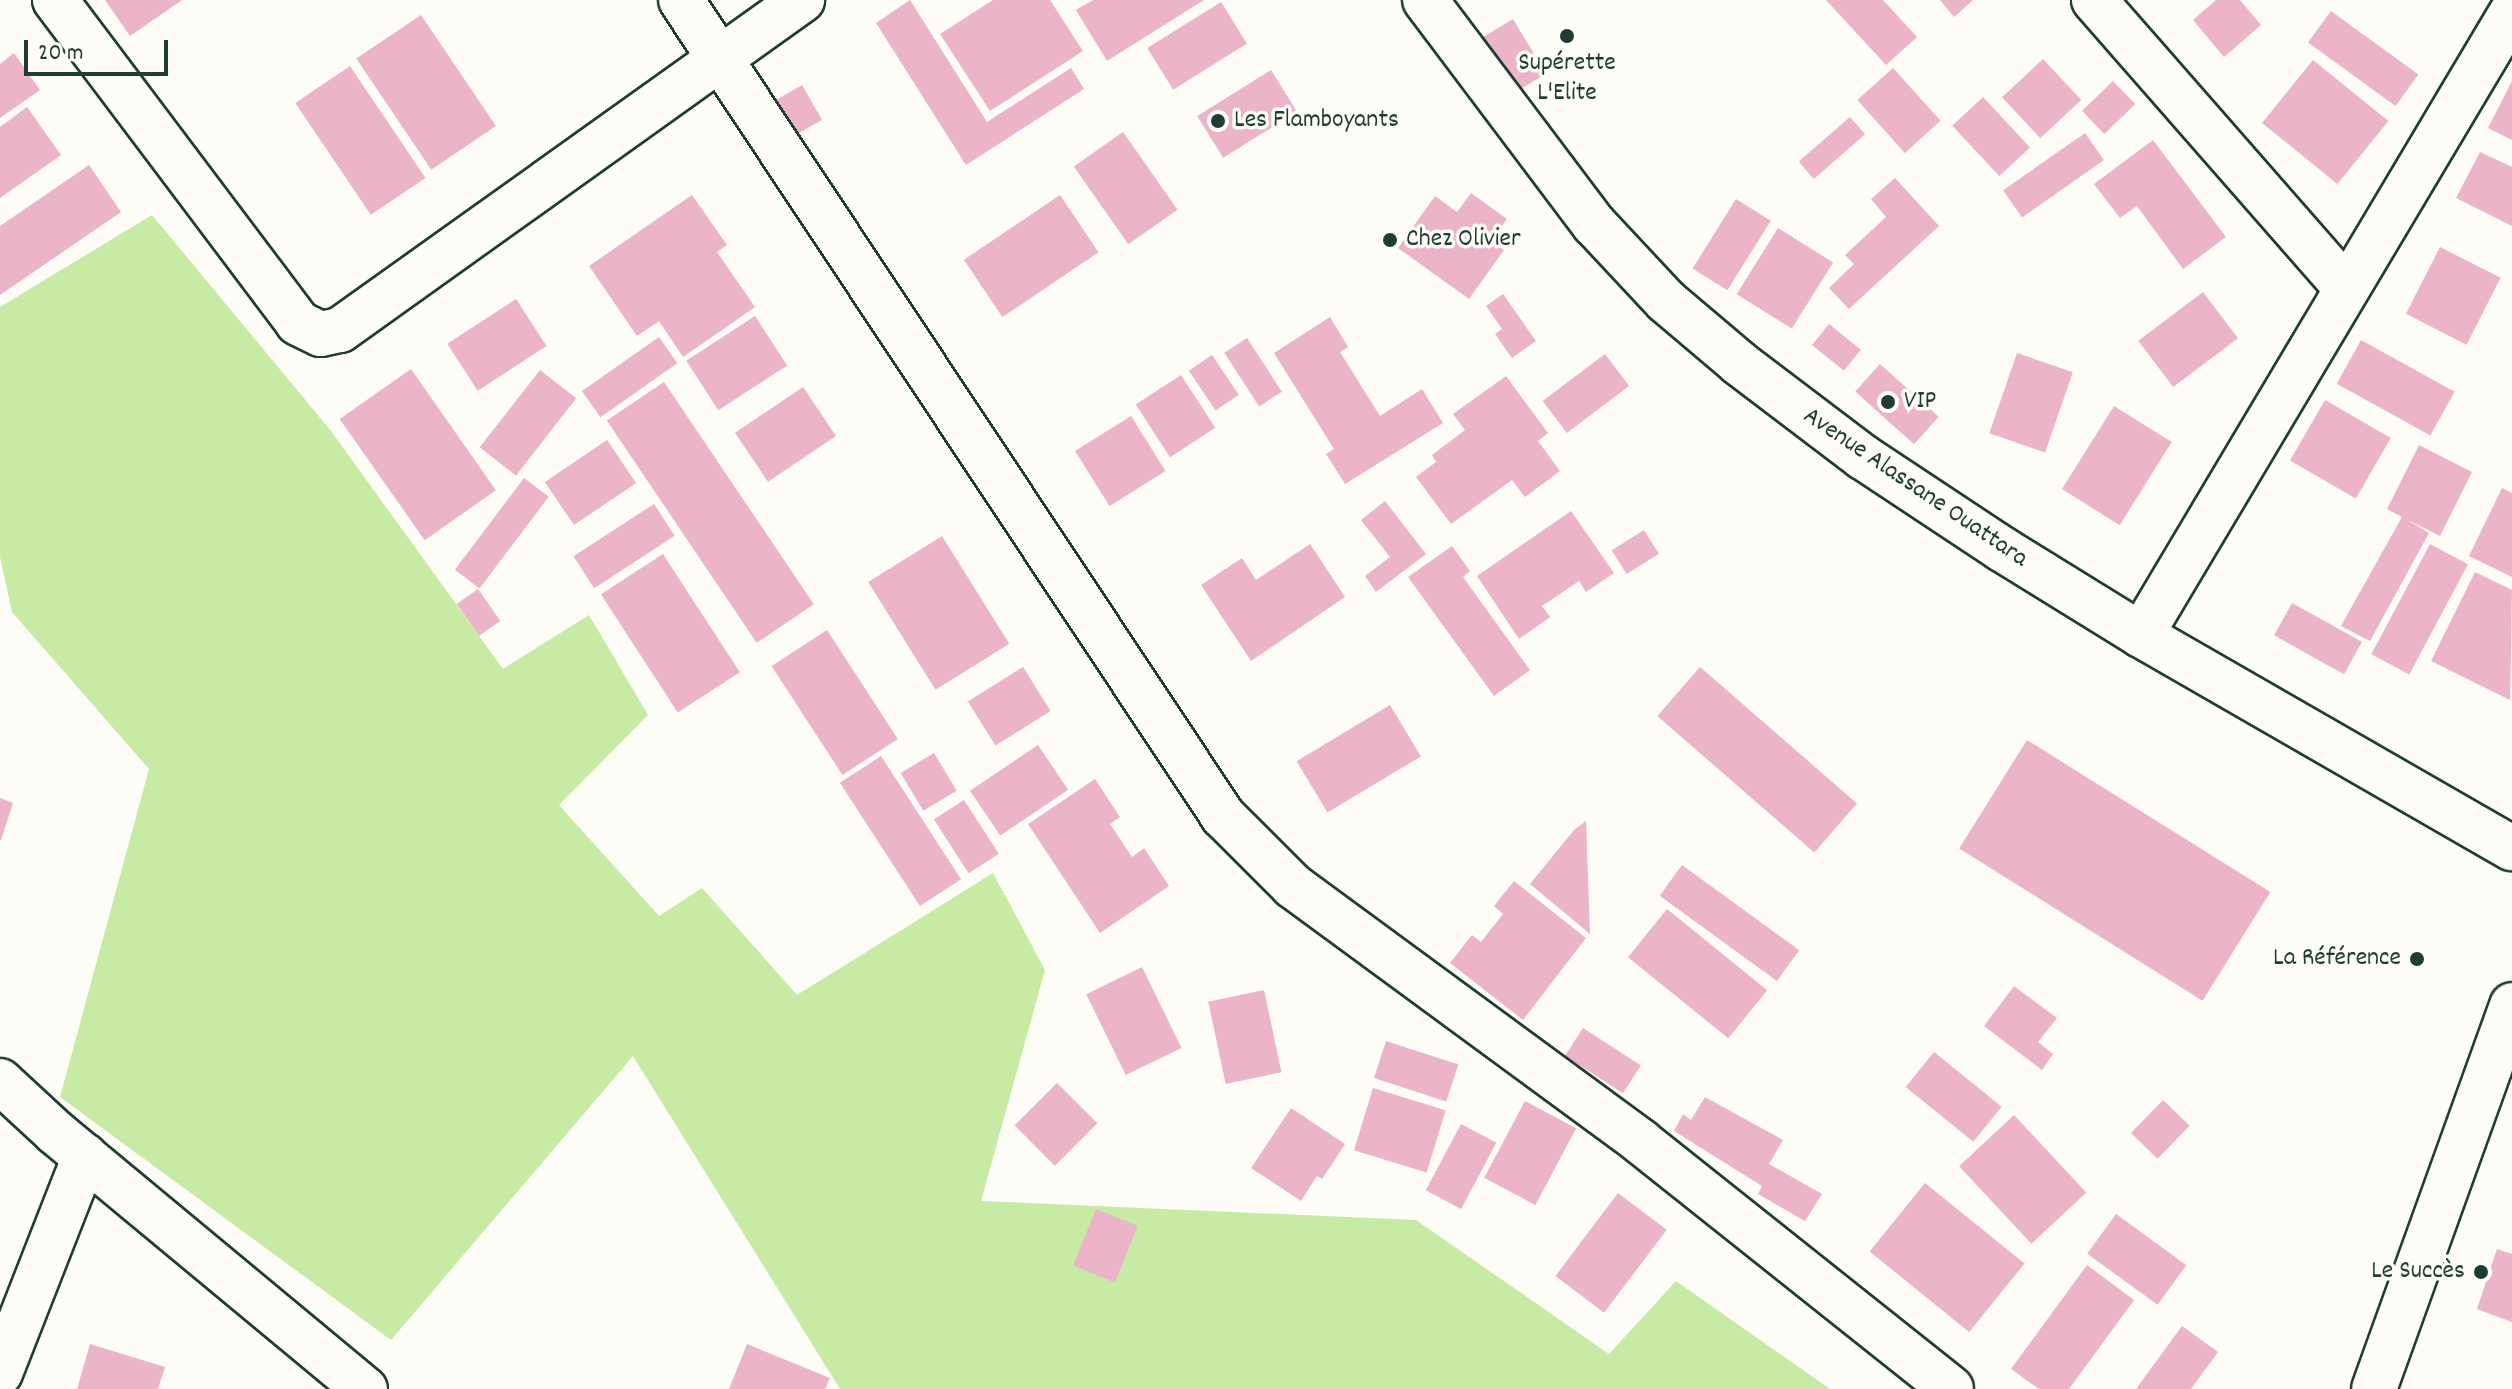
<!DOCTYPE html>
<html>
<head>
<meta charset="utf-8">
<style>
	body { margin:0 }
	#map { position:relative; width:2512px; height:1389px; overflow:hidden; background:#fdfcf7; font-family:Dekko,sans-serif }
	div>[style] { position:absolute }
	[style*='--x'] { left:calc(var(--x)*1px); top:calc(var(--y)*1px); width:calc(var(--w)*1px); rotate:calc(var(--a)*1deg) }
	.green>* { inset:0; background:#c7eaa4 }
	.building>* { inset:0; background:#ecb4c8; transform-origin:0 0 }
	.roads { filter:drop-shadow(2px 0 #1f3d34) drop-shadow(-2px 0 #1f3d34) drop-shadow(0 2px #1f3d34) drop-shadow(0 -2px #1f3d34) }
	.minor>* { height:44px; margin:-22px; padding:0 22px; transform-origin:22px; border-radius:22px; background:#fdfcf7 }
	.dots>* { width:22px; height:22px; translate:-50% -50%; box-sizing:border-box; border:4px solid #fdfcf7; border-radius:50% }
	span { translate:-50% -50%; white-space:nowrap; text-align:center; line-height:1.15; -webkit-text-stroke:7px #fdfcf7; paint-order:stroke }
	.poi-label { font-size:26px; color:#1f3d34 }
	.left { translate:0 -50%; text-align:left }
	.right { translate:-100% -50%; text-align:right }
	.street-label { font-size:26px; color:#1f3d34 }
	.scale { position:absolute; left:24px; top:40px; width:144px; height:36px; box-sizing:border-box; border:4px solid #1f3d34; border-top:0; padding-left:10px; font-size:24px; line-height:28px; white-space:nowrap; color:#1f3d34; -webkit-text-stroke:6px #fdfcf7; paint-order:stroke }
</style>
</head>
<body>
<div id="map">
	<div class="green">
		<i style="clip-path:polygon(152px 215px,331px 431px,503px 669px,589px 615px,648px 715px,559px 805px,659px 916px,702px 888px,797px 995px,993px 873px,1045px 970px,981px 1201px,1416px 1220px,1609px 1354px,1676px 1281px,1830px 1389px,840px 1389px,633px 1056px,391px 1340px,60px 1097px,149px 769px,12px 612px,0 557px,0 307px)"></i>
	</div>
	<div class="building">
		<i style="clip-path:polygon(105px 0,182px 0,130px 36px)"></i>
		<i style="clip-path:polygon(910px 0,987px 122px,1071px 68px,1084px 89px,966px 165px,876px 23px)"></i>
		<i style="clip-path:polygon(993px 0,1050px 0,1083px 51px,990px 111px,940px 34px)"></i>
		<i style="clip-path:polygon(1093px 0,1204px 0,1107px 61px,1076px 10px)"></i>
		<i style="clip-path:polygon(1826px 0,1883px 0,1917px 37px,1886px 65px)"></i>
		<i style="clip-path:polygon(1940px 0,1973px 0,1954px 17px)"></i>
		<i style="clip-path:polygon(2216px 0,2240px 0,2261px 25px,2224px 57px,2193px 20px)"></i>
		<i style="left:1221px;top:2px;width:49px;height:87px;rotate:58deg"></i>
		<i style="left:2331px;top:11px;width:108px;height:39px;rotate:36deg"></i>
		<i style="left:421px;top:15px;width:134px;height:78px;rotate:56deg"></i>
		<i style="left:1513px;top:19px;width:64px;height:47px;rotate:59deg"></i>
		<i style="clip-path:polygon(14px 53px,40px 90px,0 118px,0 64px)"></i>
		<i style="left:2043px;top:59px;width:56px;height:56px;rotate:47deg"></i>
		<i style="left:2313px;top:60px;width:97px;height:81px;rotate:39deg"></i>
		<i style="left:350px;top:66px;width:135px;height:66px;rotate:56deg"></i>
		<i style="left:1893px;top:68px;width:71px;height:48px;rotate:48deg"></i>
		<i style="left:1271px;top:70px;width:49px;height:87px;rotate:58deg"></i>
		<i style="left:2113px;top:81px;width:32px;height:43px;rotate:46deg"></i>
		<i style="clip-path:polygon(2512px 81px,2512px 140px,2488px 128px)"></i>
		<i style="left:802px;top:85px;width:40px;height:31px;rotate:60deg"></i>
		<i style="left:1983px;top:97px;width:69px;height:42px;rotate:47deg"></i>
		<i style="clip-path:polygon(27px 107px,61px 155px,0 198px,0 127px)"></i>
		<i style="left:1850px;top:117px;width:23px;height:68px;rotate:49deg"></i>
		<i style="left:1123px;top:132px;width:95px;height:60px;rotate:55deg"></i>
		<i style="left:2085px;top:133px;width:33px;height:100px;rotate:55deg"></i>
		<i style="clip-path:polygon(2153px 140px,2226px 237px,2183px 269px,2137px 206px,2120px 218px,2094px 184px)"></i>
		<i style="clip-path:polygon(2480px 152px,2512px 167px,2512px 226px,2456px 198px)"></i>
		<i style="clip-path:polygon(89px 165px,121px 212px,0 295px,0 226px)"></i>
		<i style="clip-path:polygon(1895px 178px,1939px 226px,1849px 309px,1829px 288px,1854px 264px,1845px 255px,1886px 217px,1871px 199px)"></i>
		<i style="clip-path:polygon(1471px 193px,1507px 219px,1491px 242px,1504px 250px,1469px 299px,1398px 248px,1435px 196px,1457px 212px)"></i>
		<i style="clip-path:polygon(692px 195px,727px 245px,717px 252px,755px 307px,683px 357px,659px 321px,637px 336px,589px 266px)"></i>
		<i style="left:1060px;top:195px;width:69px;height:116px;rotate:56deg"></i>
		<i style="left:1736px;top:199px;width:41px;height:82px;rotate:32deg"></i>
		<i style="left:1778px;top:228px;width:65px;height:78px;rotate:32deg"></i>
		<i style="left:2440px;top:247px;width:68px;height:75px;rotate:27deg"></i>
		<i style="left:2203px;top:292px;width:58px;height:81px;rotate:53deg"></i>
		<i style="clip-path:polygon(1503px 294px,1536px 341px,1512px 358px,1495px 334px,1502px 329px,1486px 306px)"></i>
		<i style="left:516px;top:299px;width:56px;height:82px;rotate:57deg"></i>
		<i style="left:755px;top:316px;width:59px;height:82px;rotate:57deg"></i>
		<i style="clip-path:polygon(1330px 317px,1348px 347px,1340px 352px,1380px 416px,1422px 389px,1443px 423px,1345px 484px,1326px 454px,1334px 449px,1274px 353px)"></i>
		<i style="left:1829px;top:324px;width:41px;height:27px;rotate:39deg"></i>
		<i style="left:659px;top:337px;width:32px;height:94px;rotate:55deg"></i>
		<i style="left:1247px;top:338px;width:64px;height:27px;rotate:57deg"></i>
		<i style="left:2361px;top:340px;width:107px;height:50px;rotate:29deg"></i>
		<i style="left:2017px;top:353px;width:59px;height:85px;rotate:19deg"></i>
		<i style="left:1605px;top:354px;width:40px;height:78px;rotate:53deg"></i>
		<i style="left:1212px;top:355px;width:48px;height:28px;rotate:56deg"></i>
		<i style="left:1880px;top:364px;width:79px;height:37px;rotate:42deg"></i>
		<i style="left:411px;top:369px;width:148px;height:87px;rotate:55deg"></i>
		<i style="left:540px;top:370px;width:46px;height:98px;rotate:38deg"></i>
		<i style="left:1181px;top:375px;width:63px;height:54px;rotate:57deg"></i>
		<i style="clip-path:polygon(1506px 376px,1548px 433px,1538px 441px,1560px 471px,1525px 497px,1512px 480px,1451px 524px,1416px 477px,1436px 462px,1432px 455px,1465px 430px,1453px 414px)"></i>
		<i style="left:664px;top:382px;width:268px;height:69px;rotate:56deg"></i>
		<i style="left:803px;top:387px;width:59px;height:82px;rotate:56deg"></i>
		<i style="left:2325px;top:400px;width:76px;height:70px;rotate:30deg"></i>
		<i style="left:2114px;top:406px;width:68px;height:98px;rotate:32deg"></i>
		<i style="left:1131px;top:416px;width:65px;height:66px;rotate:58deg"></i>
		<i style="left:607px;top:440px;width:52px;height:75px;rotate:56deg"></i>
		<i style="clip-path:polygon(2419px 445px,2472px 472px,2440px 536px,2408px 520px,2429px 533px,2370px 641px,2341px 626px,2402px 517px,2387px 509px)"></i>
		<i style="left:524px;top:478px;width:31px;height:115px;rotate:37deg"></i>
		<i style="clip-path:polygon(2502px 488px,2512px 493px,2512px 577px,2469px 556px)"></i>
		<i style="clip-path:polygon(1385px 501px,1426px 554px,1376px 592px,1365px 576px,1390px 557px,1361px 520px)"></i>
		<i style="left:654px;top:504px;width:38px;height:96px;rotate:57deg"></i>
		<i style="clip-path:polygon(1571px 511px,1614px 573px,1586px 592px,1579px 581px,1542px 606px,1550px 617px,1519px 639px,1477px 576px)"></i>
		<i style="left:1644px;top:530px;width:28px;height:38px;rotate:58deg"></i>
		<i style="left:942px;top:536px;width:127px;height:87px;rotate:58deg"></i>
		<i style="clip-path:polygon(1310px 544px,1345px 597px,1251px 661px,1201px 585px,1242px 558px,1256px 580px)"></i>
		<i style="left:2430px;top:544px;width:43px;height:125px;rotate:28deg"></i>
		<i style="clip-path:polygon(1452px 546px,1470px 571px,1463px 577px,1530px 670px,1494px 696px,1408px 577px)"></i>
		<i style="left:663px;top:554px;width:141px;height:74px;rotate:57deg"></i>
		<i style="clip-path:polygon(2475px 572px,2512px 590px,2510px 700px,2431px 661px)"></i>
		<i style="left:478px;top:589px;width:39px;height:26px;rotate:55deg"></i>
		<i style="left:2292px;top:603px;width:80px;height:37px;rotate:29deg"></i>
		<i style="left:827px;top:630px;width:130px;height:66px;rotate:57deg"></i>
		<i style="left:1023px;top:667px;width:52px;height:65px;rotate:58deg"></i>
		<i style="left:1700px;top:667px;width:208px;height:65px;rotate:41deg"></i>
		<i style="left:1390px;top:705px;width:60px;height:109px;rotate:59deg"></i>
		<i style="left:2027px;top:740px;width:287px;height:128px;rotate:32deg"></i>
		<i style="left:1038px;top:745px;width:54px;height:82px;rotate:56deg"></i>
		<i style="left:934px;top:753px;width:44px;height:39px;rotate:59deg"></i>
		<i style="left:881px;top:756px;width:147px;height:49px;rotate:57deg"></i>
		<i style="clip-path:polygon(1095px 779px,1120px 817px,1110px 824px,1132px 857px,1144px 848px,1169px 886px,1100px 933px,1028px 824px)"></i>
		<i style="clip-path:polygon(0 798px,13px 803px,1px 840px,0 840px)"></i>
		<i style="left:964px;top:800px;width:64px;height:36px;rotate:57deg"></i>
		<i style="clip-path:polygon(1586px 821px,1590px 934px,1530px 884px,1574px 830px)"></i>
		<i style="left:1682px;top:865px;width:145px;height:38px;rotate:36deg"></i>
		<i style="clip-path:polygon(1514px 881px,1586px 938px,1523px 1020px,1450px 963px,1472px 935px,1481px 942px,1503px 914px,1494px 906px)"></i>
		<i style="left:1667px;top:909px;width:129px;height:62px;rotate:39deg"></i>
		<i style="left:1142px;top:967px;width:90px;height:62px;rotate:64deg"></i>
		<i style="clip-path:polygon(2014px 986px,2057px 1018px,2038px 1042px,2053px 1054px,2042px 1070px,1984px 1026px)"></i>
		<i style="left:1264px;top:990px;width:84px;height:57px;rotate:78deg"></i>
		<i style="left:1583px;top:1028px;width:69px;height:33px;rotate:33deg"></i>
		<i style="left:1386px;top:1041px;width:76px;height:39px;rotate:18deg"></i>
		<i style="left:1934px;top:1052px;width:87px;height:45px;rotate:39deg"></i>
		<i style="left:1057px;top:1083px;width:57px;height:60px;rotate:45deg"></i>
		<i style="left:1373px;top:1088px;width:76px;height:65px;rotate:17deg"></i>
		<i style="clip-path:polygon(1705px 1097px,1783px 1140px,1769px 1164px,1822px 1194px,1805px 1221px,1758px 1194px,1762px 1186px,1674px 1131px,1683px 1114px,1691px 1120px)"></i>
		<i style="left:2163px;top:1100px;width:37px;height:46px;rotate:44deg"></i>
		<i style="left:1525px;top:1101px;width:58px;height:87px;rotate:28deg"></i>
		<i style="clip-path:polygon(1291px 1108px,1345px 1144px,1322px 1179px,1317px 1176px,1301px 1201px,1251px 1168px)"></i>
		<i style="left:2014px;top:1115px;width:106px;height:75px;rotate:47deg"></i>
		<i style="left:1461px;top:1124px;width:40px;height:75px;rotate:28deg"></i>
		<i style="left:1925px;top:1183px;width:128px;height:88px;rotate:39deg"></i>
		<i style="left:1618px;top:1193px;width:61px;height:104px;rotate:37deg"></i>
		<i style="left:1096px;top:1209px;width:45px;height:61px;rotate:22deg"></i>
		<i style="left:2116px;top:1214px;width:87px;height:49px;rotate:36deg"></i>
		<i style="clip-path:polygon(2497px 1249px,2512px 1254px,2512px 1322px,2477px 1309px)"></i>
		<i style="clip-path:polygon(2087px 1265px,2134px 1300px,2069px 1389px,2039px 1389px,2011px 1369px)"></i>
		<i style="clip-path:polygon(2182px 1326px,2218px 1352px,2191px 1389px,2136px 1389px)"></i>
		<i style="clip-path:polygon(90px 1344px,165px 1367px,158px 1389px,77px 1389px)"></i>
		<i style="clip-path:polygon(747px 1344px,830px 1378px,825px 1389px,729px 1389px)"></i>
	</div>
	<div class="roads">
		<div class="minor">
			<i style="--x:55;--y:0;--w:404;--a:53"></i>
			<i style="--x:298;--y:323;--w:25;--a:26"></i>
			<i style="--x:321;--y:334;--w:19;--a:-12"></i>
			<i style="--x:340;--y:330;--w:568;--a:-35.54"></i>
			<i style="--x:681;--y:0;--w:980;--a:56.41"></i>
			<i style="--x:1223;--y:816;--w:99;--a:45"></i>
			<i style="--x:1293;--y:886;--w:432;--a:36.3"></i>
			<i style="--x:1641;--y:1142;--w:396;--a:38.5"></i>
			<i style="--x:1425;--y:0;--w:281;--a:53"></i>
			<i style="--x:1594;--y:224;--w:105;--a:46.9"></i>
			<i style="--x:1666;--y:301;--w:96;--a:40.3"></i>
			<i style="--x:1739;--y:363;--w:156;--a:37.2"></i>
			<i style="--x:1863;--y:457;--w:167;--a:33.5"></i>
			<i style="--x:2002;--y:549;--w:163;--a:31.7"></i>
			<i style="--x:2141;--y:635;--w:428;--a:29.9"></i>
			<i style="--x:2094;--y:0;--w:383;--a:48.8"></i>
			<i style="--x:2141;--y:635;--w:725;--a:-59.23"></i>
			<i style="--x:0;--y:1081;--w:75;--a:42.8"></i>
			<i style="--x:55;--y:1132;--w:403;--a:39.7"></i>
			<i style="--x:0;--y:1373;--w:233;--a:-68.6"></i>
			<i style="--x:2374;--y:1389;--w:408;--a:-70.2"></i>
		</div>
	</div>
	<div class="dots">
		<i style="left:1567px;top:36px;background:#1f3d34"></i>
		<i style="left:1218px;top:121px;background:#1f3d34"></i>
		<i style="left:1390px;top:240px;background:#1f3d34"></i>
		<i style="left:1888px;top:402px;background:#1f3d34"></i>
		<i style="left:2417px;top:959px;background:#1f3d34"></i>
		<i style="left:2481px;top:1272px;background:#1f3d34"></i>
	</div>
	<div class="poi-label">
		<span style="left:1567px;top:79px">Supérette<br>L'Elite</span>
		<span class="left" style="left:1234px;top:121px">Les Flamboyants</span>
		<span class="left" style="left:1406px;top:240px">Chez Olivier</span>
		<span class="left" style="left:1904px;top:402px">VIP</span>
		<span class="right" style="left:2401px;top:959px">La Référence</span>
		<span class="right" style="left:2465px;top:1272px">Le Succès</span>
	</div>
	<div class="street-label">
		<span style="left:1915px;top:488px;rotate:34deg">Avenue Alassane Ouattara</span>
	</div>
	<div class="scale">20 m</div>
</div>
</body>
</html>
